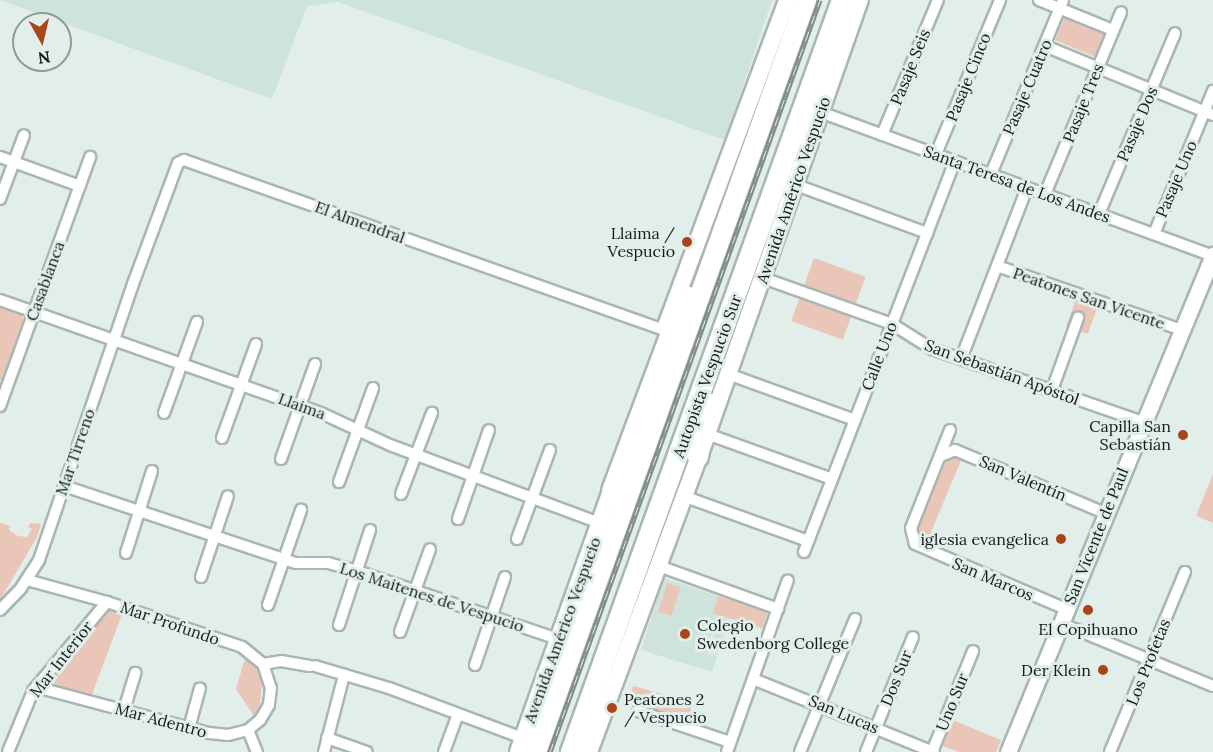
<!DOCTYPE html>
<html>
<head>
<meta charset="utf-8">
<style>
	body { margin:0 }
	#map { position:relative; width:1213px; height:752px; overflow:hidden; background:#e1eee9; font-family:Lora,serif }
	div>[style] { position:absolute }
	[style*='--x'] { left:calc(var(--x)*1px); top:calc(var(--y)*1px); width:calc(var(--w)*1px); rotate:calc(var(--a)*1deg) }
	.built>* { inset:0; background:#cde3dc }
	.green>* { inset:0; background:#eac6b9; transform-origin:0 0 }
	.roads { filter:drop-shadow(2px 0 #aab6b2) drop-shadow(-2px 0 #aab6b2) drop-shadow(0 2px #aab6b2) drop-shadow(0 -2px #aab6b2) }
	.street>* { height:10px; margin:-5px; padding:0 5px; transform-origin:5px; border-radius:5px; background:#fff }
	.secondary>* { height:15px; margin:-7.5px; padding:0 7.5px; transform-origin:7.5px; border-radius:7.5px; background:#fff }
	.primary>* { height:16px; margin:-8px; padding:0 8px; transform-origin:8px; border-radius:8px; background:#fff }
	.highway>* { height:20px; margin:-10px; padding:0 10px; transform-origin:10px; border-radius:10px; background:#fff }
	.rail>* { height:5px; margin-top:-2.5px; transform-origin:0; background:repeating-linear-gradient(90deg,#e1eee9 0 9px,#808a86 0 18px); box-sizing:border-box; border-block:2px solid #808a86 }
	.dots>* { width:16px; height:16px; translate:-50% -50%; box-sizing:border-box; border:3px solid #e1eee9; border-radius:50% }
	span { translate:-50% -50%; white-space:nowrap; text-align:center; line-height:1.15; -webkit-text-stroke:6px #e1eee9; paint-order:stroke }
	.street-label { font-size:16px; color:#151a19 }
	.poi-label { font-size:16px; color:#151a19 }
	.right { translate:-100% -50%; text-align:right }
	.left { translate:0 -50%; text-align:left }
	.north { position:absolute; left:12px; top:12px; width:60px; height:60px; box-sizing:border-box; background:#e1eee9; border:2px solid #8f9996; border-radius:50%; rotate:172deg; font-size:16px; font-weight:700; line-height:24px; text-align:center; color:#151a19 }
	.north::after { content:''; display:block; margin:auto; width:21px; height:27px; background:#aa441b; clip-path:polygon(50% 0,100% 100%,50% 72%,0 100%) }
</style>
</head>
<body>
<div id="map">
	<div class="built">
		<i style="clip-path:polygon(0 0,772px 0,725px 140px,338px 2px,307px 6px,272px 99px)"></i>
		<i style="clip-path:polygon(664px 578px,718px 596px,713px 613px,729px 618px,712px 672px,641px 650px)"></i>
	</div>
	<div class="green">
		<i style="left:1065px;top:17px;width:43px;height:25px;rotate:23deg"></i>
		<i style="left:814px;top:258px;width:55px;height:67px;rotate:20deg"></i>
		<i style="left:1076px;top:299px;width:23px;height:29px;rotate:20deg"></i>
		<i style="clip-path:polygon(0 307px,22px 315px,24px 322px,2px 381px,0 380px)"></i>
		<i style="clip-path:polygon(951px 454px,962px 458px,926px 544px,918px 541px,913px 535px,942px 458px)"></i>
		<i style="clip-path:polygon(1213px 474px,1213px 523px,1196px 516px)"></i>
		<i style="clip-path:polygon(0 523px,10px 526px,9px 530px,18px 536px,27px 537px,32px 529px,28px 527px,30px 523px,41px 524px,37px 537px,0 600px)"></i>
		<i style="left:667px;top:583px;width:14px;height:30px;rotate:17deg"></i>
		<i style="left:718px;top:596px;width:52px;height:18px;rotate:17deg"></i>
		<i style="clip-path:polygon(110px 609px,122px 614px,91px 697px,54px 687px,49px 678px,106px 610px)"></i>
		<i style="clip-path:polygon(245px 658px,256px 667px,262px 683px,260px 704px,254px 716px,236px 689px)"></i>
		<i style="left:633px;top:686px;width:62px;height:19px;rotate:15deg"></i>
		<i style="clip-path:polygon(950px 719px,1001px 740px,996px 752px,959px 752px,940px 745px)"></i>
	</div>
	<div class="roads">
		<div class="street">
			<i style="--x:1039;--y:0;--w:80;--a:22.1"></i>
			<i style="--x:1045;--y:46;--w:182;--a:22.3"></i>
			<i style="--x:820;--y:112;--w:419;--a:20.1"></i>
			<i style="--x:882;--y:135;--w:146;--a:-67.5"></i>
			<i style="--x:936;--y:154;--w:167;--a:-67.4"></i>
			<i style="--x:0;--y:157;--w:85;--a:19.9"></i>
			<i style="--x:991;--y:174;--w:188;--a:-67.5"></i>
			<i style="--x:796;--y:185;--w:140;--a:20.1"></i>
			<i style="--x:1045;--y:194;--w:197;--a:-67.3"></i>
			<i style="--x:0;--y:199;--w:68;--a:-69.4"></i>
			<i style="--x:1099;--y:214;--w:196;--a:-67.2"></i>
			<i style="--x:1154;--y:234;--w:155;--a:-67.6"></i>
			<i style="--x:997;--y:266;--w:196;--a:19.1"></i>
			<i style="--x:763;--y:278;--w:137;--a:19.6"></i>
			<i style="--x:892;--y:324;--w:47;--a:32"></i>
			<i style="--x:932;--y:349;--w:223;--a:19.1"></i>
			<i style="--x:0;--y:300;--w:340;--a:19.4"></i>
			<i style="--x:321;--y:413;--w:76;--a:24.9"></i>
			<i style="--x:390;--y:445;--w:224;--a:20.4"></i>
			<i style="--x:961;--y:359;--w:183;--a:-68.9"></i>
			<i style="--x:728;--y:374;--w:135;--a:19.9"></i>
			<i style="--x:1052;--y:390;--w:77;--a:-70.1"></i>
			<i style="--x:0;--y:406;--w:265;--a:-70.1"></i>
			<i style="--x:164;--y:413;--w:97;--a:-70.1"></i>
			<i style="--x:950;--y:430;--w:105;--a:111.7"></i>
			<i style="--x:911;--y:528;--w:16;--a:76"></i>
			<i style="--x:915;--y:544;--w:164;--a:23.3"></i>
			<i style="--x:707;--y:434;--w:133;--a:19.8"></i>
			<i style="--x:222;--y:438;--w:100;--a:-70.1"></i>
			<i style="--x:941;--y:456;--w:15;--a:-23"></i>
			<i style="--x:955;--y:450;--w:163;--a:22.8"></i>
			<i style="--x:281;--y:459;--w:101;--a:-70.3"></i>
			<i style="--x:339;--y:482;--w:100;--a:-70.1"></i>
			<i style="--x:64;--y:486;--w:244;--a:18.4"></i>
			<i style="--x:296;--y:563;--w:32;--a:0"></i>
			<i style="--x:328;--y:563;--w:30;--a:15"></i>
			<i style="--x:357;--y:571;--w:212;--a:18.7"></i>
			<i style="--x:401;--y:494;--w:87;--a:-69.1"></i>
			<i style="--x:683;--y:496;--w:133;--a:19.8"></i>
			<i style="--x:458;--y:519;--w:94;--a:-70.8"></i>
			<i style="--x:517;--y:539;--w:95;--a:-69.7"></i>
			<i style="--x:804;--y:552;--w:419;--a:-68.9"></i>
			<i style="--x:126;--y:553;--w:86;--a:-72.4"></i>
			<i style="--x:656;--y:565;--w:130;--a:19.8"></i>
			<i style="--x:201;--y:577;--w:85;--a:-71.6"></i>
			<i style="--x:27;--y:580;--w:83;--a:15.4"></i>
			<i style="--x:107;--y:602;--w:142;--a:18.4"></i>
			<i style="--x:242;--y:647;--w:27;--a:39"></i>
			<i style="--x:263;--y:664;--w:25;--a:72"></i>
			<i style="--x:271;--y:688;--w:17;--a:97"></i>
			<i style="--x:269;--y:705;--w:17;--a:121"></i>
			<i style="--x:260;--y:720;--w:16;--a:140"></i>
			<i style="--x:248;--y:730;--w:21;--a:166"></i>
			<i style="--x:228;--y:735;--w:19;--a:-174"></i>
			<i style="--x:209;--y:733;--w:179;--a:-165.1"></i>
			<i style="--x:268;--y:605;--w:101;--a:-70.8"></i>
			<i style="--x:0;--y:610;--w:30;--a:-46"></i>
			<i style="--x:21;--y:588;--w:33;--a:-57"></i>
			<i style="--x:39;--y:560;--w:292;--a:-71.2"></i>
			<i style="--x:133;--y:284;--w:129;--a:-69.6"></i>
			<i style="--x:178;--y:163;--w:7;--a:-27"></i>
			<i style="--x:184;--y:160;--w:509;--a:19.5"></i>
			<i style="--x:1060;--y:623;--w:165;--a:22.4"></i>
			<i style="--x:339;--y:625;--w:100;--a:-71.9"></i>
			<i style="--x:400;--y:632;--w:88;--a:-70.1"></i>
			<i style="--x:263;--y:664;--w:18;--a:-9"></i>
			<i style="--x:281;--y:661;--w:29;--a:10"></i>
			<i style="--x:475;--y:665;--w:93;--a:-71.2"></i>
			<i style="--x:315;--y:666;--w:77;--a:16.6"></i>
			<i style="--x:389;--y:688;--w:143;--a:20.5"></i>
			<i style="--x:753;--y:679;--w:195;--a:22"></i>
			<i style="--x:124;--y:710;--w:39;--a:-73"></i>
			<i style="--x:638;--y:711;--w:97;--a:18.6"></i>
			<i style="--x:189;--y:728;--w:41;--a:-74.6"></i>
			<i style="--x:248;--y:730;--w:24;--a:68"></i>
			<i style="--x:327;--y:738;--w:42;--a:19.3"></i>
			<i style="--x:8;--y:752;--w:66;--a:-67.7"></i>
			<i style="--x:33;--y:691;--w:116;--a:-50.3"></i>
			<i style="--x:324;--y:752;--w:80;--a:-75.4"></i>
			<i style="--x:444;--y:752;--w:40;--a:-69.8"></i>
			<i style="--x:727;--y:752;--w:182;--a:-70.5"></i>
			<i style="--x:800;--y:752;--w:144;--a:-67.5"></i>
			<i style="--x:866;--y:752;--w:124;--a:-67.8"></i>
			<i style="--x:932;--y:752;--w:109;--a:-67.9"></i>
			<i style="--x:1110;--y:752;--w:195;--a:-67.4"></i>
		</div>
		<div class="secondary">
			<i style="--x:1008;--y:752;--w:538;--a:-67.59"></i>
		</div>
		<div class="primary">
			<i style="--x:666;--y:326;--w:348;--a:-69.6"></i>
			<i style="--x:518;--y:752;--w:290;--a:-70.4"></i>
			<i style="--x:589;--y:752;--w:339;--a:-69.6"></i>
			<i style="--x:707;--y:434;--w:460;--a:-70.6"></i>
		</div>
		<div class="highway">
			<i style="--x:698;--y:457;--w:55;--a:-80.5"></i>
			<i style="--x:612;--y:491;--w:169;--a:-69.5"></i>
			<i style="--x:671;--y:333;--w:40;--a:-65"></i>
			<i style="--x:536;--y:752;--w:799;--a:-70.25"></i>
			<i style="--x:571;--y:752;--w:799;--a:-70.18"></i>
		</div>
	</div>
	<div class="rail">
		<i style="--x:550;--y:752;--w:799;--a:-70.25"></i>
	</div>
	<div class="dots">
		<i style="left:687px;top:242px;background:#aa441b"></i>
		<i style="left:1183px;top:435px;background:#aa441b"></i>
		<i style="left:1061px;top:539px;background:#aa441b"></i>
		<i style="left:1088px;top:610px;background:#aa441b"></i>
		<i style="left:685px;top:634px;background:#aa441b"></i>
		<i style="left:1103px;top:670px;background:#aa441b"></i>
		<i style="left:612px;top:708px;background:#aa441b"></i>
	</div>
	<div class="street-label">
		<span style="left:910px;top:67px;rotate:-68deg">Pasaje Seis</span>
		<span style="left:968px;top:77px;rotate:-68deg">Pasaje Cinco</span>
		<span style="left:1027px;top:87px;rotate:-67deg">Pasaje Cuatro</span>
		<span style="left:1083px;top:103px;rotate:-68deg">Pasaje Tres</span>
		<span style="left:1137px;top:124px;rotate:-67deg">Pasaje Dos</span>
		<span style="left:1176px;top:179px;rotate:-67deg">Pasaje Uno</span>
		<span style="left:1017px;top:184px;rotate:20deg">Santa Teresa de Los Andes</span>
		<span style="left:793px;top:190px;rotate:-71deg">Avenida Américo Vespucio</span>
		<span style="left:360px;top:222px;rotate:20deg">El Almendral</span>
		<span style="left:45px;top:281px;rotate:-70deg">Casablanca</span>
		<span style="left:1089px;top:298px;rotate:19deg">Peatones San Vicente</span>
		<span style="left:879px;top:356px;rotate:-69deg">Calle Uno</span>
		<span style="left:1002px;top:372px;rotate:20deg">San Sebastián Apóstol</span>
		<span style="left:707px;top:376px;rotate:-70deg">Autopista Vespucio Sur</span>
		<span style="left:302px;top:406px;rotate:20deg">Llaima</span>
		<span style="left:75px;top:452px;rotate:-71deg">Mar Tirreno</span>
		<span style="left:1023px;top:478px;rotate:23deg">San Valentín</span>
		<span style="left:1096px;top:536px;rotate:-68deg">San Vicente de Paul</span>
		<span style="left:993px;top:579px;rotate:23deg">San Marcos</span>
		<span style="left:432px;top:597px;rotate:18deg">Los Maitenes de Vespucio</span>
		<span style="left:170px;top:623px;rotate:19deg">Mar Profundo</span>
		<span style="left:562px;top:630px;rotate:-70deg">Avenida Américo Vespucio</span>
		<span style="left:61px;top:659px;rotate:-52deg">Mar Interior</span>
		<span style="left:1148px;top:662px;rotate:-68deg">Los Profetas</span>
		<span style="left:896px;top:678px;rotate:-68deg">Dos Sur</span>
		<span style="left:952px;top:702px;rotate:-68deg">Uno Sur</span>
		<span style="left:844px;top:714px;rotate:23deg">San Lucas</span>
		<span style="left:161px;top:720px;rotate:15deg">Mar Adentro</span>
	</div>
	<div class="poi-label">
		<span class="right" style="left:675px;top:242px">Llaima /<br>Vespucio</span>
		<span class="right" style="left:1171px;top:435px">Capilla San<br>Sebastián</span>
		<span class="right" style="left:1049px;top:539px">iglesia evangelica</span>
		<span class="left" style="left:697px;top:634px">Colegio<br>Swedenborg College</span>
		<span style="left:1088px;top:629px">El Copihuano</span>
		<span class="right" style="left:1091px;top:670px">Der Klein</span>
		<span class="left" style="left:624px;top:708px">Peatones 2<br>/ Vespucio</span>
	</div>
	<div class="north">N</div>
</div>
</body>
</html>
